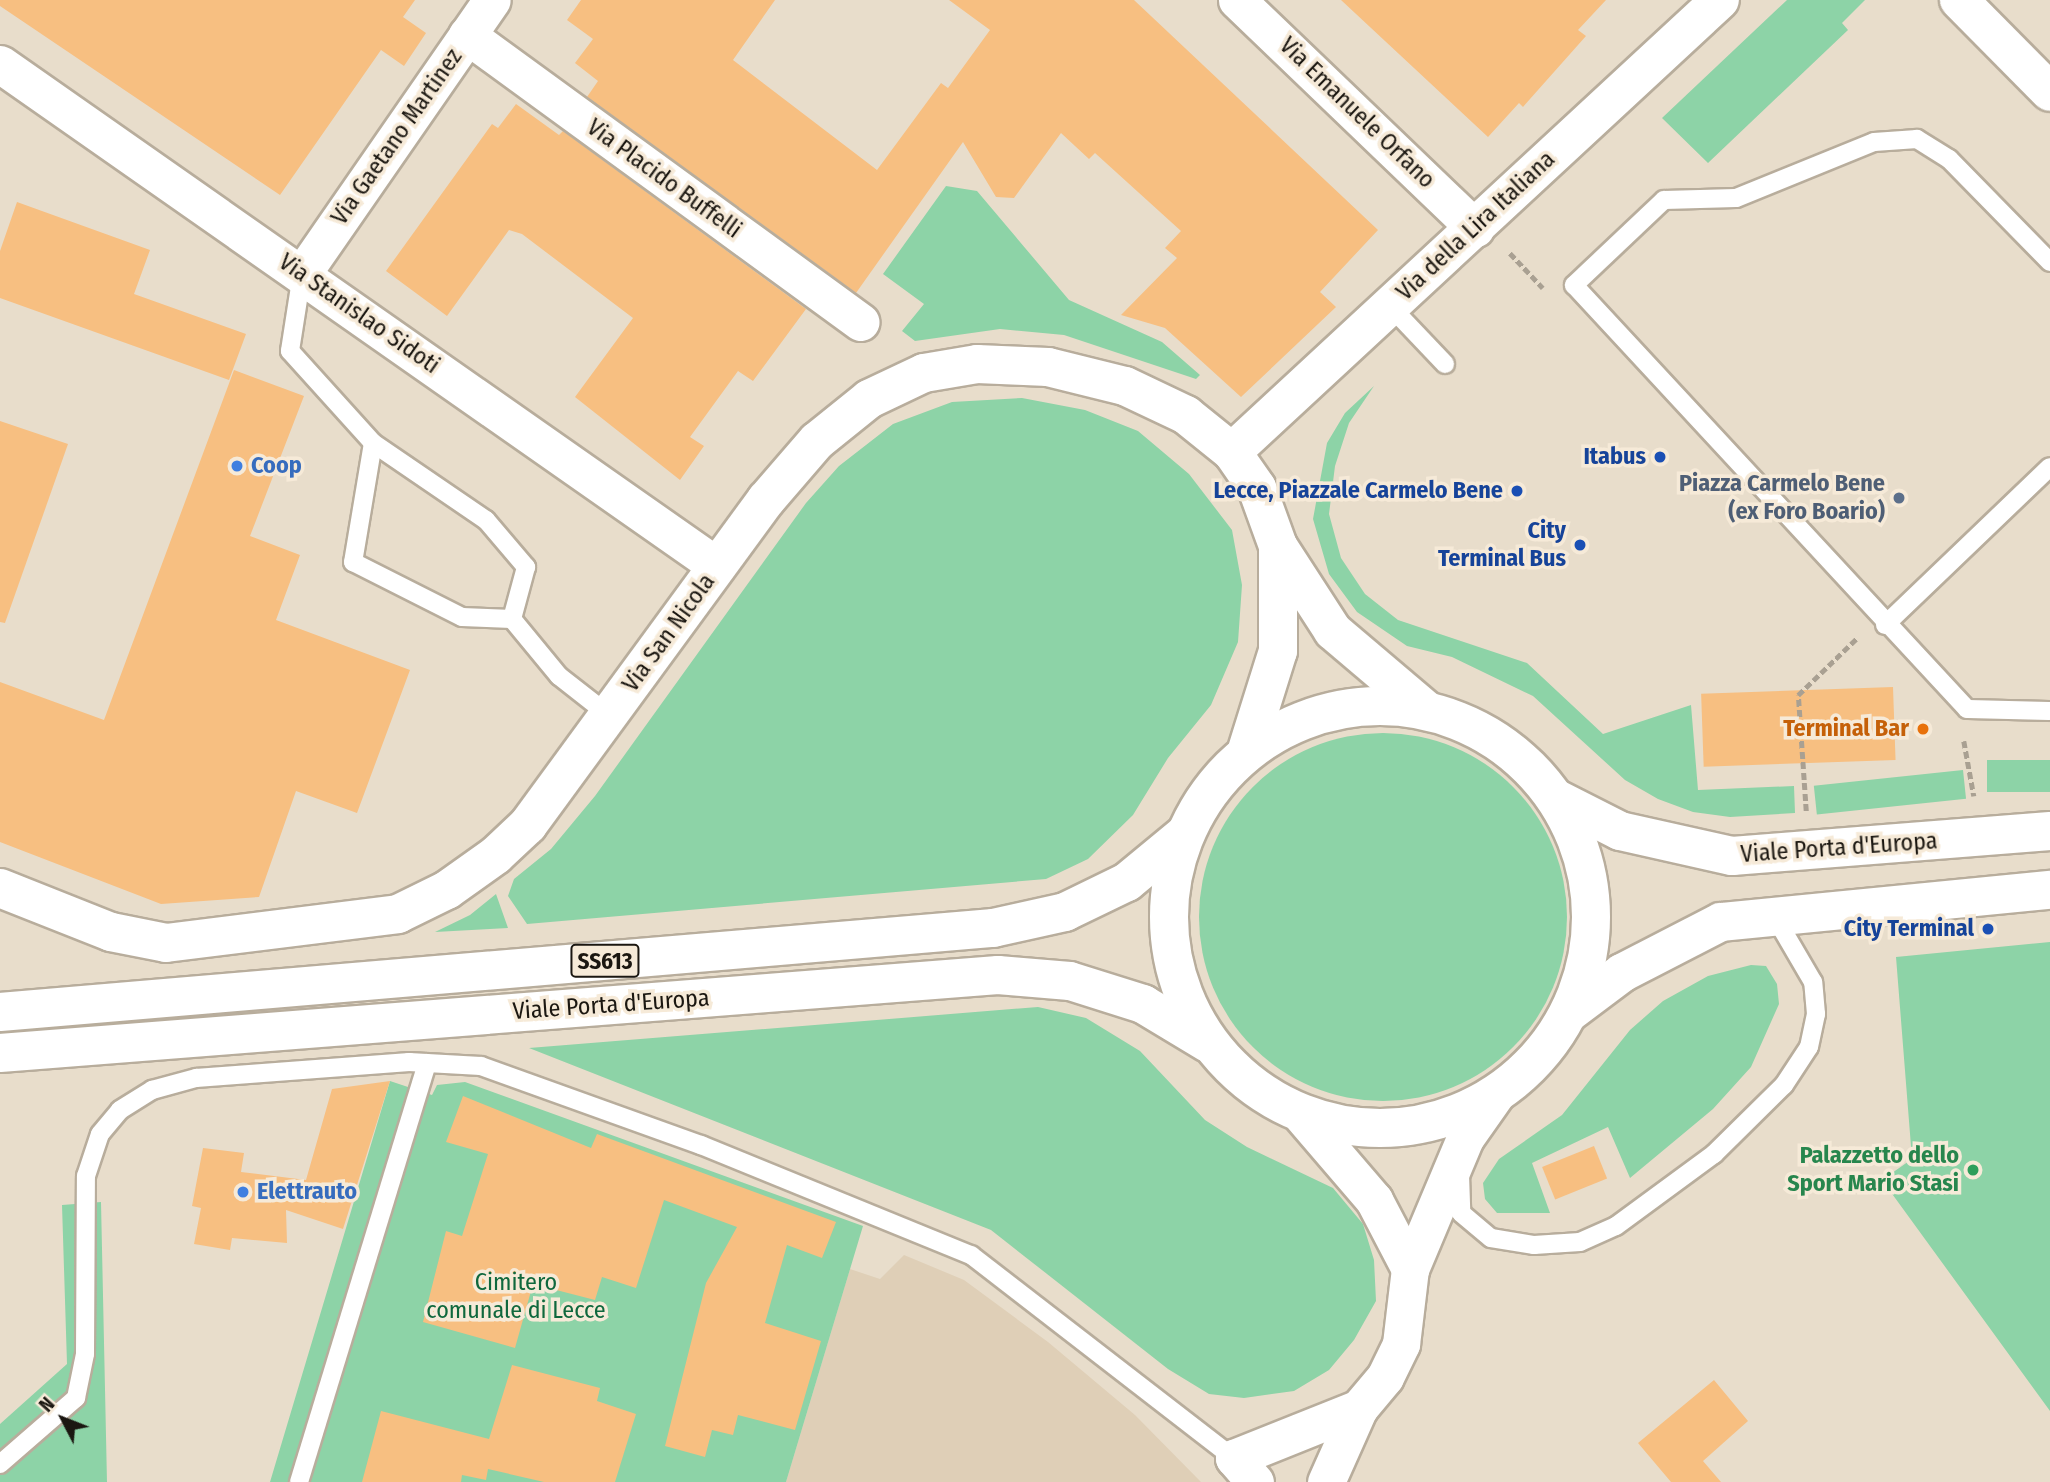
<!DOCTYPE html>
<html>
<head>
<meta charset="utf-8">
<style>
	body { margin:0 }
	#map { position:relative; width:2050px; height:1482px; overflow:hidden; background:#e8ddcb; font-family:"Fira Sans Condensed",sans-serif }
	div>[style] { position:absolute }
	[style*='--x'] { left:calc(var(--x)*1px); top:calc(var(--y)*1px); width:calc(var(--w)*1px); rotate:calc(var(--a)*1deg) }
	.built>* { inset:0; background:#dfcfb7 }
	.green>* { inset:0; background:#8dd3a7; transform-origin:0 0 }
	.round { border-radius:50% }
	.building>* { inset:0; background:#f7bf81; transform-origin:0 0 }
	.path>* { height:4.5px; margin-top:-2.25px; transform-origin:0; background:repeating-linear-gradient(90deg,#a9a092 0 7px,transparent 0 10.5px) }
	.roads { filter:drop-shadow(2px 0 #b8ad9c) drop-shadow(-2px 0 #b8ad9c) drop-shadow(0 2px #b8ad9c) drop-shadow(0 -2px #b8ad9c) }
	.service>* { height:18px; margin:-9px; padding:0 9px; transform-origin:9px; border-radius:9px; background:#fff }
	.minor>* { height:37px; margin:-18.5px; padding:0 18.5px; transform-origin:18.5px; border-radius:18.5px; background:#fff }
	.tertiary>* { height:38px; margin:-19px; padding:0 19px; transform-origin:19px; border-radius:19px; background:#fff }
	.primary>* { height:38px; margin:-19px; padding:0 19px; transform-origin:19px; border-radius:19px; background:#fff }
	.primary>.ring { margin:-19px; padding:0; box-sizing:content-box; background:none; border:38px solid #fff; border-radius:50% }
	.trunk>* { height:38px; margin:-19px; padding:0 19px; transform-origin:19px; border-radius:19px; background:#fff }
	.dots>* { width:19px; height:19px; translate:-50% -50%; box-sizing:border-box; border:4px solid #f6ead8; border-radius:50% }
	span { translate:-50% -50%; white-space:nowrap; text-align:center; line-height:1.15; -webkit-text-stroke:7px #f6ead8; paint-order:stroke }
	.shield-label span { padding:2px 5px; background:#f6ead8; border:2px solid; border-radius:5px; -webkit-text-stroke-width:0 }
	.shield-label { font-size:23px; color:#1b1711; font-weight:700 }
	.street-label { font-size:24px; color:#1b1711 }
	.transit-label { font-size:24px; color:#164399; font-weight:700 }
	.right { translate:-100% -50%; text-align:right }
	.shop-label { font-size:24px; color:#366cbe; font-weight:700 }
	.left { translate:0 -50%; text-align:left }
	.service-label { font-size:24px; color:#4e5e75; font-weight:700 }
	.food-label { font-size:24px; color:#c56008; font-weight:700 }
	.leisure-label { font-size:24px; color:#27864d; font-weight:700 }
	.park-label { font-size:24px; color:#0f683d }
	.north { position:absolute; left:28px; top:1384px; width:70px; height:70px; -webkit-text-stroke:5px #f6ead8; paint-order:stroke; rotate:312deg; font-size:19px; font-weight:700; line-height:28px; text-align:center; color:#1b1711 }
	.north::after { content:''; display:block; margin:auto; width:24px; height:32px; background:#1b1711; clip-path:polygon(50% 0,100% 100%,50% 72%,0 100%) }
</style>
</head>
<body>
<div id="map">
	<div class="built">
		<i style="clip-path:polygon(904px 1255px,964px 1280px,1048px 1342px,1135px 1415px,1201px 1482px,786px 1482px,850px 1269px,880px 1279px)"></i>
	</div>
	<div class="green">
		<i style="clip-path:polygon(1787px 0,1865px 0,1842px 23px,1848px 30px,1708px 163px,1662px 118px)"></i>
		<i style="clip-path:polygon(946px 186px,977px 191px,1069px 300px,1162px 342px,1200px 375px,1196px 379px,1064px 335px,1000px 329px,915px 341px,902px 331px,924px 304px,883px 274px)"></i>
		<i style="clip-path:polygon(1374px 386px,1349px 423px,1335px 466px,1329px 514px,1341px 558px,1365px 594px,1398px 620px,1527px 663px,1603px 734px,1691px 705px,1698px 790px,1794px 786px,1795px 813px,1730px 817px,1693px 812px,1658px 799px,1625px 780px,1533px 696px,1452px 657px,1407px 646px,1357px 612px,1329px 574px,1313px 519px,1327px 443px,1345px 413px)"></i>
		<i style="clip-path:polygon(1022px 398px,1085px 410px,1138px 431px,1189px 474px,1232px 530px,1242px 585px,1238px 642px,1211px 705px,1168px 758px,1133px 815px,1088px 859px,1046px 879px,527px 924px,508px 896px,514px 879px,551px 849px,595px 796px,806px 503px,839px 466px,893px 424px,952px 402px)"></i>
		<i class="round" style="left:1199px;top:733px;width:368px;height:368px"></i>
		<i style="left:2050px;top:760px;width:32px;height:63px;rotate:90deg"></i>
		<i style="left:1963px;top:770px;width:29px;height:150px;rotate:84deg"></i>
		<i style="clip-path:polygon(496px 894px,508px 928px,435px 932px,470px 915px)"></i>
		<i style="clip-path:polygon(2050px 942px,2050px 1411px,1882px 1180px,1912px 1159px,1896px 957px)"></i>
		<i style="clip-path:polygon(1751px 965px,1766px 966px,1777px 984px,1779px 1004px,1751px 1067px,1713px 1109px,1630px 1178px,1608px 1127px,1532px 1163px,1550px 1213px,1497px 1213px,1485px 1199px,1483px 1183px,1499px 1159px,1562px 1115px,1630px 1030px,1663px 1001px,1708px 976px)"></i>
		<i style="clip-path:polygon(1038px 1007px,1086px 1018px,1140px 1051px,1205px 1120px,1247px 1147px,1333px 1188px,1363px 1224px,1374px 1260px,1376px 1301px,1354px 1340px,1329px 1370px,1294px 1391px,1244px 1398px,1209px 1394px,1168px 1369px,991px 1230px,529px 1048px)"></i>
		<i style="clip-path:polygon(390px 1081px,432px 1095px,437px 1085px,465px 1082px,863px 1226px,786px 1482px,270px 1482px)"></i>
		<i style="clip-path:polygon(101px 1202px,107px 1482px,0 1482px,0 1424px,67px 1364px,62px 1205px)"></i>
	</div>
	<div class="building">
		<i style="clip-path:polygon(0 0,415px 0,403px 17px,426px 33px,404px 66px,381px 50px,280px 195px,0 6px)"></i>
		<i style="clip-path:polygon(581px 0,775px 0,733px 60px,877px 170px,941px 83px,948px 88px,990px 30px,949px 0,1134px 0,1378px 230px,1320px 292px,1336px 307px,1241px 397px,1165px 328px,1121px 315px,1177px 258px,1165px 248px,1181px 231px,1095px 153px,1089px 159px,1061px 133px,1014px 198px,996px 197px,963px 142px,856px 293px,587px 97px,598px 81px,575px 63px,593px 39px,567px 20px)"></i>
		<i style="clip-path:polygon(1341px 0,1606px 0,1578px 30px,1586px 36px,1523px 107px,1519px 103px,1488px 137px)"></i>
		<i style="clip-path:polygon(516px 104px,559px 135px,563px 131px,806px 309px,753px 381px,738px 371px,690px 437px,704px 446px,680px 480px,575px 397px,633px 318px,522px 234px,509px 230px,447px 316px,386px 271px,492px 124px,498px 128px)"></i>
		<i style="clip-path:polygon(17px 202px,150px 250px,134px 294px,246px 334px,229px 380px,0 298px,0 251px)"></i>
		<i style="clip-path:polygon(234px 370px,304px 396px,250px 536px,300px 555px,276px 620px,410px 670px,357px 813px,296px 791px,259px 897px,161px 904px,0 842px,0 682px,104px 720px)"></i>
		<i style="clip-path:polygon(0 421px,68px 444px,5px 623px,0 622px)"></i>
		<i style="left:1893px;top:687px;width:73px;height:192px;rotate:88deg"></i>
		<i style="clip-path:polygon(390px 1081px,343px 1229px,286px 1210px,287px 1243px,232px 1238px,230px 1250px,194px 1244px,201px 1208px,192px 1206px,203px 1148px,244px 1153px,241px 1172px,306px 1180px,332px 1089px)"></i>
		<i style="clip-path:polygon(463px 1096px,591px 1148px,597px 1134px,836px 1222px,822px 1258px,787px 1245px,765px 1323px,821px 1341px,795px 1430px,738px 1415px,733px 1435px,712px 1430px,705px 1457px,665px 1446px,706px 1283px,737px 1227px,664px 1200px,636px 1288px,602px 1277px,595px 1300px,533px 1284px,515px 1348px,423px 1322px,446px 1231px,462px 1236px,488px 1154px,446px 1142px)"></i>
		<i style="left:1594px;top:1146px;width:35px;height:56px;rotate:68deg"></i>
		<i style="clip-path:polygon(512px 1365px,600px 1388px,597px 1401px,636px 1414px,615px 1482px,544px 1482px,488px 1469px,486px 1480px,462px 1475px,461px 1482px,362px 1482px,381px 1411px,489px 1439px)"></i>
		<i style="clip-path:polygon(1714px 1380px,1748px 1421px,1703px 1461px,1721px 1482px,1671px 1482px,1638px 1443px)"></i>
	</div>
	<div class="path">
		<i style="--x:1510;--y:253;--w:48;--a:46.7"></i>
		<i style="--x:1964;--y:741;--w:56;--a:79.7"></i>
		<i style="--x:1806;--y:811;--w:116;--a:-93.9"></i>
		<i style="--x:1798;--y:695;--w:82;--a:-44"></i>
	</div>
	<div class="roads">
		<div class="service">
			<i style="--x:2050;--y:262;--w:144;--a:-134.4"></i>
			<i style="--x:1949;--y:159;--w:38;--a:-148"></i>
			<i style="--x:1917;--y:139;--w:43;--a:176"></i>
			<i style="--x:1874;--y:142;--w:149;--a:157.9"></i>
			<i style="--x:1736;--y:198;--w:72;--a:178.4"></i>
			<i style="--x:1664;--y:200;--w:124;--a:136.6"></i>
			<i style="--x:1574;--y:285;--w:578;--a:47.17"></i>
			<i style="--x:1967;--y:709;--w:83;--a:1.4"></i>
			<i style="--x:302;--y:274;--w:78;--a:98.9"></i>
			<i style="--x:290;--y:351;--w:124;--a:47.9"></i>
			<i style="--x:373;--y:443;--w:137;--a:34.3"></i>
			<i style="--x:486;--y:520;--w:62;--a:49.6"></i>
			<i style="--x:526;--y:567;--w:54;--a:105.1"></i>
			<i style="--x:512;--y:619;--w:74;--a:50.5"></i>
			<i style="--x:559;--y:676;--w:63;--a:38"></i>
			<i style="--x:1390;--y:306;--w:80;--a:46.5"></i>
			<i style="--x:373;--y:443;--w:121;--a:99.5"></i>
			<i style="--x:353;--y:562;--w:122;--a:26.8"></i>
			<i style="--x:462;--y:617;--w:50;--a:2.3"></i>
			<i style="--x:1885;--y:625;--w:228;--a:-43.8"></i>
			<i style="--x:1460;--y:1175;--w:38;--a:88"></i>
			<i style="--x:1461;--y:1213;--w:39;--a:40"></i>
			<i style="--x:1491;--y:1238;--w:44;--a:9.2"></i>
			<i style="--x:1534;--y:1245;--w:46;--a:-3.7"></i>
			<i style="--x:1580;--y:1242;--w:39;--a:-24"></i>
			<i style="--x:1616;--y:1226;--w:122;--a:-36.3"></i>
			<i style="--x:1714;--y:1154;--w:98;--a:-44.6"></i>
			<i style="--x:1784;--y:1085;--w:45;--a:-56.7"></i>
			<i style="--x:1809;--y:1047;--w:34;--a:-78"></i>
			<i style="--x:1816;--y:1014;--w:32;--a:-95"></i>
			<i style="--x:1813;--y:982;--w:75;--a:-120.3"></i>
			<i style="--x:0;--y:1464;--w:101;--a:-41"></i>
			<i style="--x:76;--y:1398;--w:45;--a:-78.4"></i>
			<i style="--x:85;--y:1354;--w:178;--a:-89.7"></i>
			<i style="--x:86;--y:1176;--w:44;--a:-71.6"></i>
			<i style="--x:100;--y:1134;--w:31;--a:-50"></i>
			<i style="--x:120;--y:1110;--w:38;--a:-32"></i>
			<i style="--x:152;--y:1090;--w:46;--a:-15.3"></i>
			<i style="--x:196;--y:1078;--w:214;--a:-4.3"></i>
			<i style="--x:409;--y:1062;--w:72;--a:3.2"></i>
			<i style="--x:481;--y:1066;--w:234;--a:19.8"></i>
			<i style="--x:701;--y:1145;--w:292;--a:22.2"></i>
			<i style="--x:971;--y:1255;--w:332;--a:37.7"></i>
			<i style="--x:299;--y:1482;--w:438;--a:-73"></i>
		</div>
		<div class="minor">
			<i style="--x:1237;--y:0;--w:330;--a:43.8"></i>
			<i style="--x:467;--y:35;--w:487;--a:36.1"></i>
			<i style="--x:0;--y:64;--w:875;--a:35"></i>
			<i style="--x:302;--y:274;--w:333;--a:-55.3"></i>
			<i style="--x:1302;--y:1116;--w:111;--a:49.4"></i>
			<i style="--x:1374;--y:1200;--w:78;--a:62.4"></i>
			<i style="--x:1255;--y:1482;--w:32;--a:-131"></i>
			<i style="--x:1234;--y:1458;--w:135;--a:-21.8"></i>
			<i style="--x:1326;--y:1482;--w:81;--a:-66"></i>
			<i style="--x:1359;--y:1408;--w:40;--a:-50"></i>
			<i style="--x:1385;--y:1377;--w:37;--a:-64"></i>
			<i style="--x:1401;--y:1344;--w:76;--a:-83.2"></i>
			<i style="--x:1410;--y:1269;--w:142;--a:-67.2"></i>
			<i style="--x:1465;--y:1138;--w:54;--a:-54.8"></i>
		</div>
		<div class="tertiary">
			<i style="--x:1959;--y:0;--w:129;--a:45.3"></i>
			<i style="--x:1232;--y:452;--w:665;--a:-42.81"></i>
			<i style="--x:1246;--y:753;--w:107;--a:-72.6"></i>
			<i style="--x:1278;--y:651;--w:105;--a:-90"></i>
			<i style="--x:0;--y:888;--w:119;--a:21.6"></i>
			<i style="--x:111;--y:932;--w:56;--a:11.3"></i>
			<i style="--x:166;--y:943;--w:234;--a:-7.1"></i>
			<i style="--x:398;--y:914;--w:55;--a:-26.1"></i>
			<i style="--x:447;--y:890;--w:60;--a:-35.5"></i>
			<i style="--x:496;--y:855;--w:44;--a:-43.2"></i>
			<i style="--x:528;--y:825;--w:403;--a:-53.8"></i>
			<i style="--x:766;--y:500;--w:78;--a:-49.2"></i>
			<i style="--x:817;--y:441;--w:67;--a:-38.9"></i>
			<i style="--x:869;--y:399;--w:61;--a:-25.3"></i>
			<i style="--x:924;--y:373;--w:54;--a:-9.6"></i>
			<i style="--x:977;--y:364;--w:71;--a:2.4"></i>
			<i style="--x:1048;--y:367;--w:79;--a:13.9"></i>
			<i style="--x:1125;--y:386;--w:68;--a:25.4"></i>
			<i style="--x:1186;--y:415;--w:59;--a:38.8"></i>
			<i style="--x:1232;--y:452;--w:44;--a:55.2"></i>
			<i style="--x:1257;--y:488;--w:62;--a:70.1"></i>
			<i style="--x:1278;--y:546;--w:101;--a:57.1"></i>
			<i style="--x:1333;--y:631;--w:122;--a:40.3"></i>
		</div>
		<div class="primary">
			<i class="ring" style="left:1169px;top:706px;width:384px;height:384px"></i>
			<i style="--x:1555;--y:798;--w:73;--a:26.9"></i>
			<i style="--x:1620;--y:831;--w:115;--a:12.6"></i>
			<i style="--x:1732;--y:856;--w:319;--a:-4.5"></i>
			<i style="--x:1570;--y:1012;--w:65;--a:-36.9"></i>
			<i style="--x:1622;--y:973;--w:111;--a:-27.3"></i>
			<i style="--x:1721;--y:922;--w:331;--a:-5.6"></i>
		</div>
		<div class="trunk">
			<i style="--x:0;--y:1012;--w:997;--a:-4.84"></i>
			<i style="--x:993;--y:928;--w:74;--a:-12.5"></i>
			<i style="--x:1065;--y:912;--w:69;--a:-25.8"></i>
			<i style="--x:1127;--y:882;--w:75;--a:-39.6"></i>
			<i style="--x:0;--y:1053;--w:1001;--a:-4.47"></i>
			<i style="--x:998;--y:975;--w:72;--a:4.8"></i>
			<i style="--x:1070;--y:981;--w:77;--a:17.5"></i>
			<i style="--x:1143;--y:1004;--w:76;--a:31"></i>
		</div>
	</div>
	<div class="dots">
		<i style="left:1660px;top:457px;background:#1a4fb4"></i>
		<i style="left:237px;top:466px;background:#3f7fe0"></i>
		<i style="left:1517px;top:491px;background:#1a4fb4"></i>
		<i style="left:1899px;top:498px;background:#5c6f8a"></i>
		<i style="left:1580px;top:545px;background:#1a4fb4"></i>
		<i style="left:1923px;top:729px;background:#e8710a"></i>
		<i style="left:1988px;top:929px;background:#1a4fb4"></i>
		<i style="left:1973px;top:1170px;background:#2e9e5b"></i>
		<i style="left:243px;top:1192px;background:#3f7fe0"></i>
	</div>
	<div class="shield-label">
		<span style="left:605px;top:961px">SS613</span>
	</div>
	<div class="street-label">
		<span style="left:1357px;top:113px;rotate:44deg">Via Emanuele Orfano</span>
		<span style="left:397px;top:137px;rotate:-55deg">Via Gaetano Martinez</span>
		<span style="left:664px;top:179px;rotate:36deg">Via Placido Buffelli</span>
		<span style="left:1476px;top:226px;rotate:-43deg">Via della Lira Italiana</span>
		<span style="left:359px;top:314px;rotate:35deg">Via Stanislao Sidoti</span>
		<span style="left:669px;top:633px;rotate:-54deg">Via San Nicola</span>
		<span style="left:1839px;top:848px;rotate:-4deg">Viale Porta d'Europa</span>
		<span style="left:611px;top:1005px;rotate:-4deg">Viale Porta d'Europa</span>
	</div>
	<div class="transit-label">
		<span class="right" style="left:1646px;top:457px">Itabus</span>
		<span class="right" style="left:1503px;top:491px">Lecce, Piazzale Carmelo Bene</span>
		<span class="right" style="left:1566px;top:545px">City<br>Terminal Bus</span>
		<span class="right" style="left:1974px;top:929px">City Terminal</span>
	</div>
	<div class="shop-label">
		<span class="left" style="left:251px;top:466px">Coop</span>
		<span class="left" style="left:257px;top:1192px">Elettrauto</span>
	</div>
	<div class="service-label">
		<span class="right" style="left:1885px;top:498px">Piazza Carmelo Bene<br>(ex Foro Boario)</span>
	</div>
	<div class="food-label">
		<span class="right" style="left:1909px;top:729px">Terminal Bar</span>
	</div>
	<div class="leisure-label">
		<span class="right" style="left:1959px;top:1170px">Palazzetto dello<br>Sport Mario Stasi</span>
	</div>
	<div class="park-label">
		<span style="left:516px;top:1297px">Cimitero<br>comunale di Lecce</span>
	</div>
	<div class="north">N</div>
</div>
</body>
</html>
